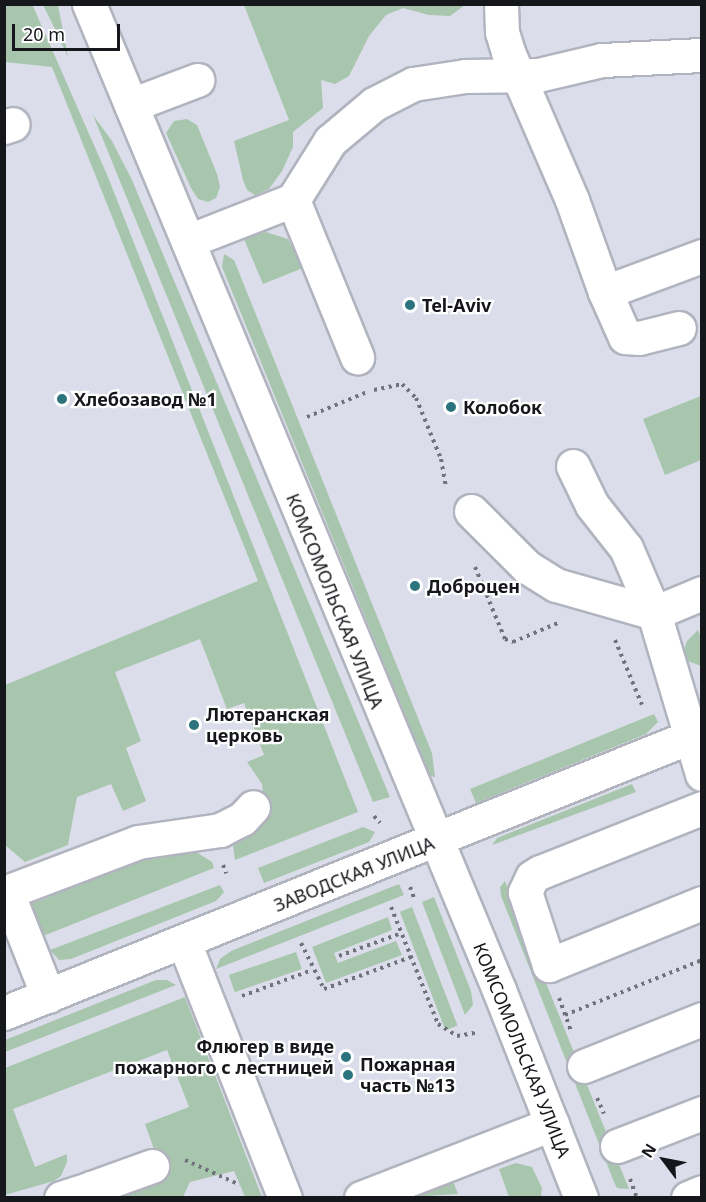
<!DOCTYPE html>
<html>
<head>
<meta charset="utf-8">
<style>
	body { margin:0 }
	#map { position:relative; width:706px; height:1202px; overflow:hidden; background:#dbdeea; font-family:"Noto Sans",sans-serif }
	div>[style] { position:absolute }
	[style*='--x'] { left:calc(var(--x)*1px); top:calc(var(--y)*1px); width:calc(var(--w)*1px); rotate:calc(var(--a)*1deg) }
	.green>* { inset:0; background:#a8c6ad; transform-origin:0 0 }
	.path>* { height:4px; margin-top:-2px; transform-origin:0; background:repeating-linear-gradient(90deg,#71737b 0 3px,transparent 0 7.5px) }
	.roads { filter:drop-shadow(2px 0 #b1b4bf) drop-shadow(-2px 0 #b1b4bf) drop-shadow(0 2px #b1b4bf) drop-shadow(0 -2px #b1b4bf) }
	.minor>* { height:33px; margin:-16.5px; padding:0 16.5px; transform-origin:16.5px; border-radius:16.5px; background:#fff }
	.dots>* { width:16px; height:16px; translate:-50% -50%; box-sizing:border-box; border:3px solid #fff; border-radius:50% }
	span { translate:-50% -50%; white-space:nowrap; text-align:center; line-height:1.15; -webkit-text-stroke:4.5px #fff; paint-order:stroke }
	.poi-label { font-size:18px; color:#16171b; font-weight:700 }
	.left { translate:0 -50%; text-align:left }
	.right { translate:-100% -50%; text-align:right }
	.street-label { font-size:18px; color:#16171b }
	.frame { position:absolute; inset:0; border:6px solid #16171b; pointer-events:none }
	.north { position:absolute; left:634px; top:1130px; width:60px; height:60px; -webkit-text-stroke:4px #fff; paint-order:stroke; rotate:302deg; font-size:16px; font-weight:700; line-height:24px; text-align:center; color:#16171b }
	.north::after { content:''; display:block; margin:auto; width:21px; height:27px; background:#16171b; clip-path:polygon(50% 0,100% 100%,50% 72%,0 100%) }
	.scale { position:absolute; left:12px; top:24px; width:108px; height:27px; box-sizing:border-box; border:3px solid #16171b; border-top:0; padding-left:8px; font-size:18px; line-height:21px; white-space:nowrap; color:#16171b; -webkit-text-stroke:4px #fff; paint-order:stroke }
</style>
</head>
<body>
<div id="map">
	<div class="green">
		<i style="clip-path:polygon(32px 4px,108px 177px,358px 812px,235px 860px,233px 846px,264px 801px,262px 784px,247px 762px,264px 755px,244px 703px,227px 709px,200px 639px,115px 672px,141px 741px,126px 748px,146px 801px,123px 811px,111px 784px,77px 797px,68px 845px,25px 862px,5px 845px,5px 685px,258px 581px,52px 67px,5px 62px,5px 5px)"></i>
		<i style="clip-path:polygon(43px 5px,58px 5px,68px 57px,53px 25px)"></i>
		<i style="clip-path:polygon(244px 5px,465px 5px,450px 16px,429px 15px,403px 8px,386px 15px,369px 36px,349px 76px,335px 84px,321px 80px,323px 108px,293px 132px,293px 147px,282px 171px,269px 189px,255px 195px,247px 190px,243px 180px,234px 141px,289px 120px)"></i>
		<i style="clip-path:polygon(93px 115px,112px 141px,132px 180px,390px 797px,373px 802px)"></i>
		<i style="clip-path:polygon(187px 119px,197px 125px,217px 174px,220px 187px,216px 198px,208px 202px,198px 199px,191px 188px,166px 133px,174px 121px)"></i>
		<i style="clip-path:polygon(266px 232px,288px 239px,303px 268px,263px 284px,244px 239px)"></i>
		<i style="clip-path:polygon(224px 254px,234px 260px,432px 753px,435px 777px,430px 776px,222px 267px)"></i>
		<i style="clip-path:polygon(701px 396px,701px 460px,665px 475px,643px 419px)"></i>
		<i style="clip-path:polygon(698px 630px,701px 638px,701px 666px,685px 660px,684px 650px,687px 641px)"></i>
		<i style="clip-path:polygon(654px 714px,658px 722px,646px 734px,476px 803px,470px 789px)"></i>
		<i style="clip-path:polygon(632px 784px,636px 792px,492px 845px,497px 838px)"></i>
		<i style="clip-path:polygon(363px 827px,375px 832px,369px 842px,264px 883px,258px 868px)"></i>
		<i style="clip-path:polygon(190px 848px,212px 862px,214px 868px,38px 938px,29px 915px,31px 904px,165px 851px)"></i>
		<i style="clip-path:polygon(505px 881px,629px 1189px,617px 1188px,614px 1182px,501px 896px,500px 887px)"></i>
		<i style="clip-path:polygon(399px 884px,404px 895px,216px 969px,220px 959px,231px 951px)"></i>
		<i style="clip-path:polygon(220px 885px,224px 892px,216px 901px,71px 959px,59px 960px,50px 950px)"></i>
		<i style="clip-path:polygon(434px 897px,471px 991px,473px 1005px,465px 1015px,422px 902px)"></i>
		<i style="left:412px;top:907px;width:127px;height:13px;rotate:69deg"></i>
		<i style="clip-path:polygon(388px 917px,392px 930px,334px 953px,338px 963px,396px 941px,402px 955px,326px 983px,312px 947px)"></i>
		<i style="left:296px;top:952px;width:18px;height:71px;rotate:71deg"></i>
		<i style="clip-path:polygon(156px 980px,167px 980px,176px 985px,5px 1052px,5px 1040px)"></i>
		<i style="clip-path:polygon(185px 997px,262px 1197px,245px 1197px,234px 1171px,190px 1182px,183px 1197px,118px 1197px,161px 1169px,145px 1124px,189px 1107px,167px 1050px,13px 1109px,35px 1167px,67px 1154px,67px 1162px,61px 1176px,54px 1181px,5px 1195px,5px 1068px)"></i>
		<i style="clip-path:polygon(516px 1163px,532px 1167px,542px 1188px,541px 1197px,509px 1197px,499px 1169px)"></i>
		<i style="clip-path:polygon(453px 1181px,458px 1194px,410px 1197px)"></i>
	</div>
	<div class="path">
		<i style="--x:374;--y:390;--w:29;--a:-12"></i>
		<i style="--x:402;--y:384;--w:20;--a:45"></i>
		<i style="--x:416;--y:398;--w:66;--a:67.7"></i>
		<i style="--x:441;--y:459;--w:27;--a:80"></i>
		<i style="--x:307;--y:417;--w:65;--a:-22.6"></i>
		<i style="--x:475;--y:567;--w:78;--a:67.4"></i>
		<i style="--x:505;--y:639;--w:9;--a:21"></i>
		<i style="--x:513;--y:642;--w:49;--a:-22.9"></i>
		<i style="--x:615;--y:640;--w:70;--a:67.4"></i>
		<i style="--x:374;--y:816;--w:9;--a:49"></i>
		<i style="--x:223;--y:865;--w:9;--a:69"></i>
		<i style="--x:410;--y:887;--w:12;--a:70"></i>
		<i style="--x:391;--y:907;--w:126;--a:68.1"></i>
		<i style="--x:438;--y:1024;--w:22;--a:32"></i>
		<i style="--x:457;--y:1036;--w:22;--a:-10"></i>
		<i style="--x:301;--y:943;--w:51;--a:63.4"></i>
		<i style="--x:324;--y:989;--w:93;--a:-20.2"></i>
		<i style="--x:339;--y:956;--w:67;--a:-20.1"></i>
		<i style="--x:242;--y:996;--w:75;--a:-20.4"></i>
		<i style="--x:559;--y:998;--w:37;--a:70"></i>
		<i style="--x:565;--y:1015;--w:148;--a:-21.9"></i>
		<i style="--x:597;--y:1098;--w:17;--a:66"></i>
		<i style="--x:185;--y:1160;--w:60;--a:24.4"></i>
		<i style="--x:630;--y:1179;--w:20;--a:70"></i>
	</div>
	<div class="roads">
		<div class="minor">
			<i style="--x:89;--y:4;--w:1068;--a:67.42"></i>
			<i style="--x:499;--y:990;--w:224;--a:68.5"></i>
			<i style="--x:501;--y:4;--w:28;--a:88"></i>
			<i style="--x:502;--y:32;--w:21;--a:73"></i>
			<i style="--x:508;--y:52;--w:161;--a:66.6"></i>
			<i style="--x:572;--y:200;--w:98;--a:70.3"></i>
			<i style="--x:605;--y:292;--w:103;--a:-20.4"></i>
			<i style="--x:131;--y:105;--w:71;--a:-20.7"></i>
			<i style="--x:4;--y:127;--w:9;--a:-18"></i>
			<i style="--x:293;--y:200;--w:70;--a:-57.9"></i>
			<i style="--x:330;--y:141;--w:57;--a:-40.1"></i>
			<i style="--x:374;--y:104;--w:44;--a:-27.1"></i>
			<i style="--x:413;--y:84;--w:53;--a:-8.7"></i>
			<i style="--x:465;--y:76;--w:73;--a:-0.8"></i>
			<i style="--x:538;--y:75;--w:66;--a:-13.2"></i>
			<i style="--x:602;--y:60;--w:100;--a:-2.9"></i>
			<i style="--x:188;--y:241;--w:113;--a:-21.3"></i>
			<i style="--x:293;--y:200;--w:170;--a:67.8"></i>
			<i style="--x:605;--y:292;--w:49;--a:66"></i>
			<i style="--x:625;--y:337;--w:14;--a:4"></i>
			<i style="--x:639;--y:338;--w:41;--a:-14"></i>
			<i style="--x:573;--y:466;--w:43;--a:64"></i>
			<i style="--x:592;--y:505;--w:55;--a:51.7"></i>
			<i style="--x:626;--y:548;--w:71;--a:66.7"></i>
			<i style="--x:654;--y:613;--w:168;--a:73.4"></i>
			<i style="--x:471;--y:511;--w:79;--a:45"></i>
			<i style="--x:527;--y:567;--w:34;--a:32"></i>
			<i style="--x:556;--y:585;--w:102;--a:15.9"></i>
			<i style="--x:654;--y:613;--w:52;--a:-22.6"></i>
			<i style="--x:702;--y:808;--w:174;--a:158.4"></i>
			<i style="--x:540;--y:872;--w:9;--a:148"></i>
			<i style="--x:532;--y:877;--w:17;--a:115"></i>
			<i style="--x:525;--y:892;--w:77;--a:71.8"></i>
			<i style="--x:549;--y:965;--w:165;--a:-22.1"></i>
			<i style="--x:7;--y:892;--w:112;--a:68.5"></i>
			<i style="--x:4;--y:893;--w:143;--a:-20.8"></i>
			<i style="--x:138;--y:842;--w:83;--a:-8.3"></i>
			<i style="--x:220;--y:830;--w:25;--a:-27"></i>
			<i style="--x:242;--y:819;--w:16;--a:-47"></i>
			<i style="--x:184;--y:942;--w:275;--a:68.5"></i>
			<i style="--x:4;--y:1013;--w:752;--a:-21.93"></i>
			<i style="--x:584;--y:1066;--w:127;--a:-21.7"></i>
			<i style="--x:617;--y:1146;--w:91;--a:-21.2"></i>
			<i style="--x:91;--y:1188;--w:65;--a:-19.8"></i>
			<i style="--x:61;--y:1198;--w:32;--a:-18"></i>
			<i style="--x:91;--y:1188;--w:11;--a:63"></i>
			<i style="--x:361;--y:1198;--w:205;--a:-21.2"></i>
			<i style="--x:688;--y:1198;--w:15;--a:-23"></i>
		</div>
	</div>
	<div class="dots">
		<i style="left:410px;top:305px;background:#2b737d"></i>
		<i style="left:62px;top:399px;background:#2b737d"></i>
		<i style="left:451px;top:407px;background:#2b737d"></i>
		<i style="left:415px;top:586px;background:#2b737d"></i>
		<i style="left:194px;top:725px;background:#2b737d"></i>
		<i style="left:346px;top:1057px;background:#2b737d"></i>
		<i style="left:348px;top:1075px;background:#2b737d"></i>
	</div>
	<div class="poi-label">
		<span class="left" style="left:422px;top:305px">Tel-Aviv</span>
		<span class="left" style="left:74px;top:399px">Хлебозавод №1</span>
		<span class="left" style="left:463px;top:407px">Колобок</span>
		<span class="left" style="left:427px;top:586px">Доброцен</span>
		<span class="left" style="left:206px;top:725px">Лютеранская<br>церковь</span>
		<span class="right" style="left:334px;top:1057px">Флюгер в виде<br>пожарного с лестницей</span>
		<span class="left" style="left:360px;top:1075px">Пожарная<br>часть №13</span>
	</div>
	<div class="street-label">
		<span style="left:335px;top:601px;rotate:68deg">КОМСОМОЛЬСКАЯ УЛИЦА</span>
		<span style="left:354px;top:874px;rotate:-22deg">ЗАВОДСКАЯ УЛИЦА</span>
		<span style="left:522px;top:1050px;rotate:68deg">КОМСОМОЛЬСКАЯ УЛИЦА</span>
	</div>
	<div class="frame"></div>
	<div class="north">N</div>
	<div class="scale">20 m</div>
</div>
</body>
</html>
